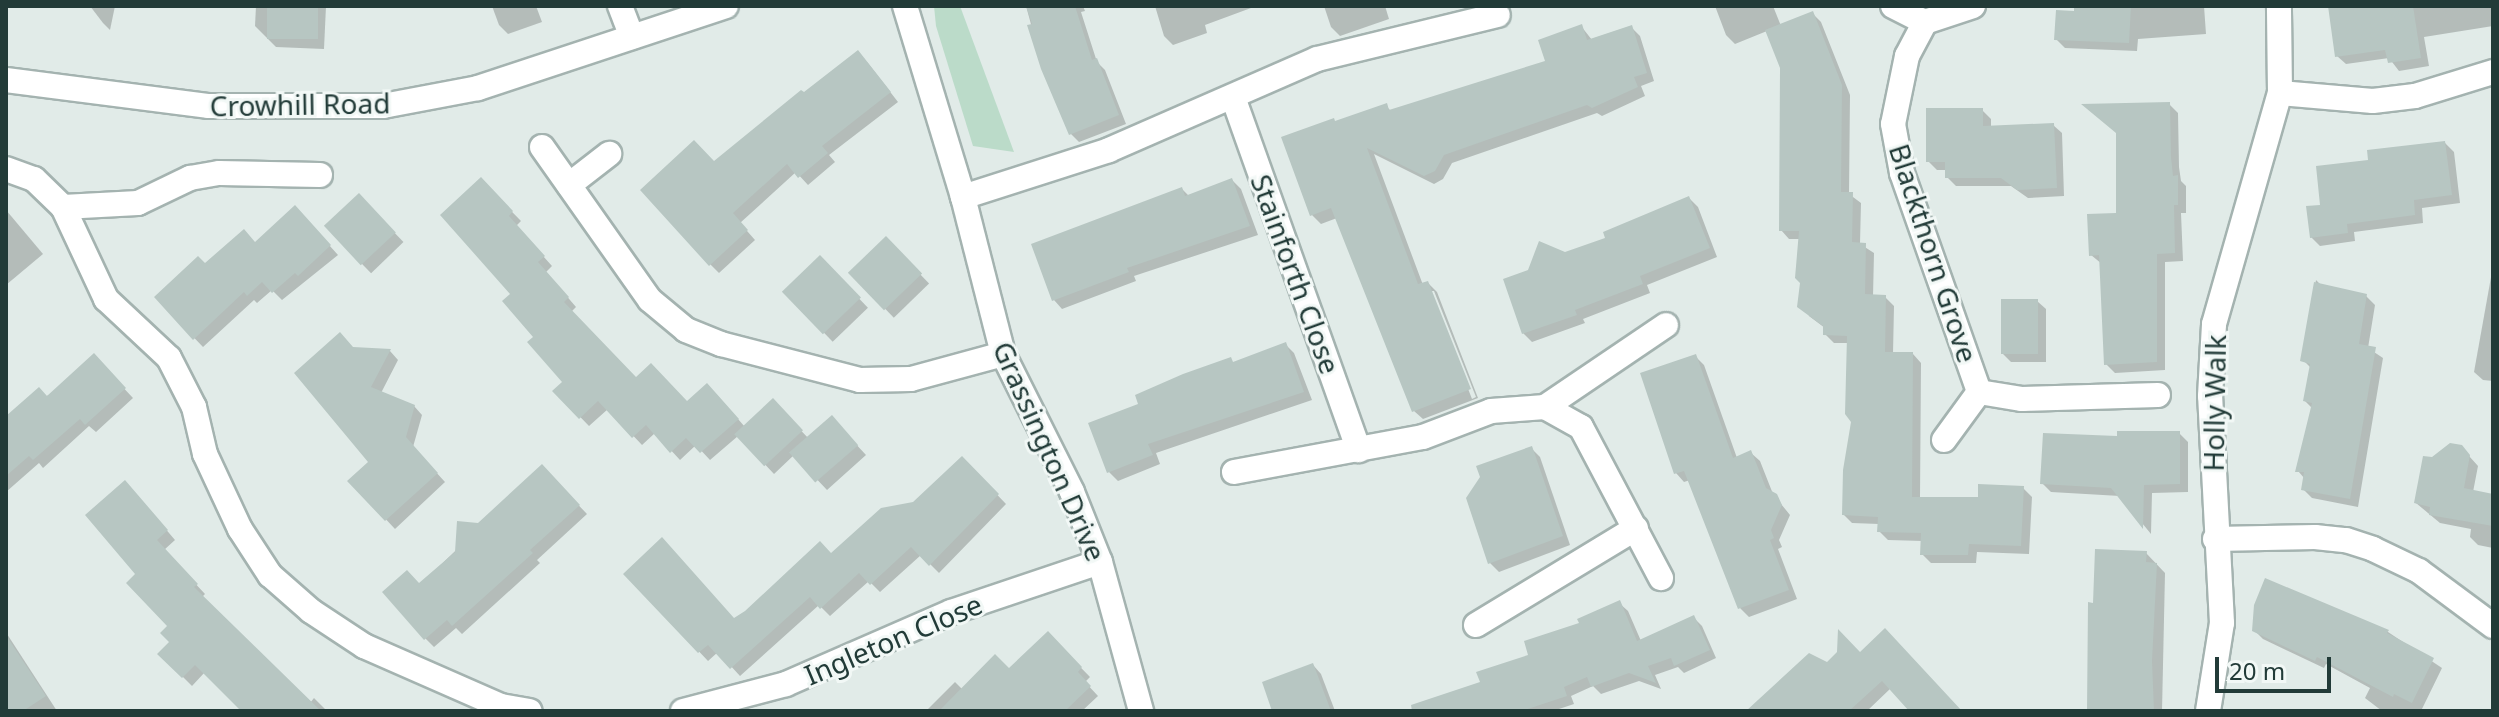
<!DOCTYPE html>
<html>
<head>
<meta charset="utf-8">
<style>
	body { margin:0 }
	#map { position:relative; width:2499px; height:717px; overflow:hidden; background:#e1ebe8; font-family:"Noto Sans",sans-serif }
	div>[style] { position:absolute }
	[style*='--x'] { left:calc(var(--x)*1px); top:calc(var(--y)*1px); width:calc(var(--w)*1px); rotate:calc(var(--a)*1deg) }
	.green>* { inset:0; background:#bbdbc9 }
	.shadow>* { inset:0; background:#0003; transform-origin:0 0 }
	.building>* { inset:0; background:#b7c6c2; transform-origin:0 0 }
	.roads { filter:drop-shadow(2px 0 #a4b3b0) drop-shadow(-2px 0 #a4b3b0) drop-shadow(0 2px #a4b3b0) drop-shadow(0 -2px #a4b3b0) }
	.minor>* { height:24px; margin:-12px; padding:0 12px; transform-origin:12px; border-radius:12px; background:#fff }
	span { translate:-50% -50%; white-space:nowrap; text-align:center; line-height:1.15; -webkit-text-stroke:6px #f2f8f6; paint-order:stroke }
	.street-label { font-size:28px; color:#223b38 }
	.frame { position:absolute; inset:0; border:8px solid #223b38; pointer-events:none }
	.scale { position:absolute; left:2215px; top:657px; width:116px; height:36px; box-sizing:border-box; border:4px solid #223b38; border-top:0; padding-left:10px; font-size:24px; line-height:28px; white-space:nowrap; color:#223b38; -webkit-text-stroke:6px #f2f8f6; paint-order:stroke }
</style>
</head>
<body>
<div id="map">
	<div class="green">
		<i style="clip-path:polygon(934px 6px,960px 6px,1014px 152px,973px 146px,936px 26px)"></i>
	</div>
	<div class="shadow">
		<i style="clip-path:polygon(90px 6px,115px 6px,110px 30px,103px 23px)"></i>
		<i style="clip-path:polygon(256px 6px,326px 6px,324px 49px,276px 47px,255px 26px)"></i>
		<i style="clip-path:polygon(492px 6px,536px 6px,542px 22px,508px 34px,499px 25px)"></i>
		<i style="clip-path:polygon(1026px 6px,1083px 6px,1085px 11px,1081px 12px,1097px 62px,1105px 70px,1126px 124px,1079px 142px,1071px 134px,1043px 68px)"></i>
		<i style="clip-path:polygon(1155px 6px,1250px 6px,1251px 8px,1205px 25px,1207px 33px,1173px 45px,1164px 36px)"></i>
		<i style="clip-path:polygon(1324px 6px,1385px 6px,1389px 19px,1340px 36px,1331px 27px)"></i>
		<i style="clip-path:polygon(1715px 6px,1773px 6px,1781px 26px,1813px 14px,1821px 22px,1850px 95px,1849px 194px,1861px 203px,1860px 244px,1874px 253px,1873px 297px,1885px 297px,1894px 306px,1893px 354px,1913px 354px,1921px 363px,1920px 499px,1979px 499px,2023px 488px,2032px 497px,2029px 554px,1977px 552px,1976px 563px,1931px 563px,1922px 554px,1923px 541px,1888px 540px,1879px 531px,1879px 524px,1852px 523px,1844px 515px,1853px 422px,1849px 343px,1834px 343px,1825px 334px,1825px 328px,1809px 316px,1802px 283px,1801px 239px,1789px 239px,1781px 230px,1782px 68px,1767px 31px,1735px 44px,1726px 35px)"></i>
		<i style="clip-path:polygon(2076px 6px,2204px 6px,2206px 34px,2138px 39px,2137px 51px,2065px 48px,2056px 39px,2076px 13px)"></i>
		<i style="clip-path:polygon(2330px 6px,2493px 6px,2493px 26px,2424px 37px,2429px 66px,2399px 71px,2389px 58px,2346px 64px,2337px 56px)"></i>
		<i style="clip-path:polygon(evenodd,1581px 26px,1592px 40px,1631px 27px,1640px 36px,1654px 81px,1641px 86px,1645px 96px,1602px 116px,1597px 113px,1452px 163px,1443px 179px,1434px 184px,1374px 154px,1423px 285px,1428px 283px,1437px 292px,1478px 398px,1423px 419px,1414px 411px,1337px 218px,1321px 224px,1312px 215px,1336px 123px,1386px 106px,1391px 111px,1548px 63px,1581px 26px,1430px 291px,1434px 291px,1476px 397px,1472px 399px,1430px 291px)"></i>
		<i style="clip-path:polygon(867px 62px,898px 102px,829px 155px,835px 162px,808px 185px,796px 172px,740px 223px,755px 240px,719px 273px,710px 264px,714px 163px)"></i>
		<i style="clip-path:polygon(2169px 104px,2178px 113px,2179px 167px,2181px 181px,2186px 186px,2186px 213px,2181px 213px,2183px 261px,2165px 262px,2165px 370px,2115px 373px,2106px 364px,2102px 264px,2091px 255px,2118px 215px)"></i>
		<i style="clip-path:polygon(1982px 110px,1991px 119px,1991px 128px,2053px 125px,2062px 133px,2064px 196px,2028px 198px,2011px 186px,1956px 186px,1947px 177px,1947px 170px,1937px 170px,1928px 161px)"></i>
		<i style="clip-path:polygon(2445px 143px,2454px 152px,2460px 203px,2422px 208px,2423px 223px,2354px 232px,2355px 241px,2320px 246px,2311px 237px,2322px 206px,2370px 161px)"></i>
		<i style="clip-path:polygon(481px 180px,521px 221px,516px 226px,552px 266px,546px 272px,576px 307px,571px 312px,636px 380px,687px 404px,716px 394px,745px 427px,773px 401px,809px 439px,840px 427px,866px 455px,827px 490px,794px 455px,774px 474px,738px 436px,710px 460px,696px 445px,680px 460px,655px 433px,642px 445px,608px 409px,589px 426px,555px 391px,565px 382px,513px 295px)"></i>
		<i style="clip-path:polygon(1232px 180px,1241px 189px,1258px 235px,1134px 276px,1136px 281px,1062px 309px,1054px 300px,1182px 189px,1189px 196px)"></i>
		<i style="left:359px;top:196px;width:64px;height:45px;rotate:46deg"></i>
		<i style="clip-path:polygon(1689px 198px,1698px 207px,1717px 257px,1647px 285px,1650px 293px,1583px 319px,1585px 323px,1532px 342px,1523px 333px,1565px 254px,1608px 239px)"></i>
		<i style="clip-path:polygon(6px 210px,43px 254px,6px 285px)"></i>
		<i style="clip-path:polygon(303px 216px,338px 255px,282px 300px,272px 290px,257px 303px,254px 300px,203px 347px,156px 298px,205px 266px,255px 244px)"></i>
		<i style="left:886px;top:239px;width:62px;height:49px;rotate:46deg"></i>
		<i style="left:820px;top:258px;width:69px;height:49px;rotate:46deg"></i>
		<i style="clip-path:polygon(2493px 266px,2493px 381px,2483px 380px,2474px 372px)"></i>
		<i style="clip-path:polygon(2316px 280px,2322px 286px,2366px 296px,2375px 305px,2368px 348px,2383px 358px,2358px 507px,2312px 498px,2303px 489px,2305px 479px,2298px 471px,2312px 408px,2305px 401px,2311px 368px,2303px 360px)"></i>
		<i style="clip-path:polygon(2037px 301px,2046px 309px,2046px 362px,2011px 362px,2002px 353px)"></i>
		<i style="clip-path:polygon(1285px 344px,1294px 353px,1312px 400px,1156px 453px,1160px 464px,1118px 481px,1109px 472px,1234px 364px)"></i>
		<i style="clip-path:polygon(353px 349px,390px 351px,398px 360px,381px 393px,414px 406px,422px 415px,413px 447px,445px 482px,395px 529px,350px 481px,371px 462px)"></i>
		<i style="clip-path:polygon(1695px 356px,1704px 365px,1737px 458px,1751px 453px,1760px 461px,1773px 494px,1790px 515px,1779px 540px,1782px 547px,1778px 549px,1797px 599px,1749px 617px,1740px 608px,1690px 480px,1684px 482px,1676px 473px)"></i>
		<i style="clip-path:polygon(102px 365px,133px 398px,96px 432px,89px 426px,43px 468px,39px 463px,6px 492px,6px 419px)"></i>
		<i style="clip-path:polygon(2179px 433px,2188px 442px,2188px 492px,2152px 493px,2151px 534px,2120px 496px,2051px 492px,2042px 483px)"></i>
		<i style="clip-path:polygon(2461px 447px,2478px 466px,2473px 492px,2493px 496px,2493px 548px,2478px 545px,2470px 537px,2471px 529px,2440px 523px,2416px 503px,2433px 459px)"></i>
		<i style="clip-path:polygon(1531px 448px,1540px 457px,1570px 545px,1499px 572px,1490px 563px)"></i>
		<i style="clip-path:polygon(962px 458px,1006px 504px,939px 573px,921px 555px,880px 592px,869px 581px,830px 616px,819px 605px,740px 676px,718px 652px,708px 661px,626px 574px,734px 620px,914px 504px)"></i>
		<i style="clip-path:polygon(542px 467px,587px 514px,537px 560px,540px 563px,462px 634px,456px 628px,434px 647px,425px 638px,420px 585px)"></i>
		<i style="clip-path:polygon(134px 492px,175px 540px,164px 550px,205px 594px,202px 597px,310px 703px,314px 698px,327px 711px,246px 711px,205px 672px,192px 686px,160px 654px,172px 642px,170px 626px,138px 574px)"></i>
		<i style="clip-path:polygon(2146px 553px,2165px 573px,2162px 711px,2089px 711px,2095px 605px)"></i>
		<i style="clip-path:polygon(1619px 603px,1628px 611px,1641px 641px,1694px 618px,1702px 626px,1716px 658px,1684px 673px,1678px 667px,1655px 675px,1661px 689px,1639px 681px,1601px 694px,1593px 686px,1571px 696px,1574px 704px,1553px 711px,1426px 711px,1531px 657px)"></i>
		<i style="clip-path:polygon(2254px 630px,2388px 632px,2442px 668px,2421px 711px,2382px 711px,2365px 698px,2370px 688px,2326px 664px,2324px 668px,2263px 639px)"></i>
		<i style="clip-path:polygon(6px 633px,7px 634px,57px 711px,6px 711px)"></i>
		<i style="clip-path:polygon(1048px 634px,1090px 677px,1085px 682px,1098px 696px,1082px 711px,927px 710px,955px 682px,963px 690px,1009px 671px)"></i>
		<i style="clip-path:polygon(1860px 654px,1940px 711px,1912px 711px,1891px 688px,1867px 711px,1749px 711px,1827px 665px)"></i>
		<i style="clip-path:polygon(1313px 665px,1321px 674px,1335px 711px,1274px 711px)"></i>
	</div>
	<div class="building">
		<i style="left:267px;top:6px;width:51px;height:33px"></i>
		<i style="clip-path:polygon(1026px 6px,1075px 6px,1092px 60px,1097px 58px,1119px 115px,1069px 135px,1041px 69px,1027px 25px,1032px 24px)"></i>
		<i style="clip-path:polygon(2074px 6px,2131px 6px,2129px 43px,2054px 40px,2056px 10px,2074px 11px)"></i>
		<i style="clip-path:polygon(2328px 6px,2413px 6px,2421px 58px,2388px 63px,2385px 50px,2335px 57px)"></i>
		<i style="clip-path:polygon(1813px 11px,1842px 85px,1841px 192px,1853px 192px,1852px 242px,1866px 243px,1865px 294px,1886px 295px,1885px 352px,1913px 352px,1912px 497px,1978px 497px,1978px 484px,2024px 486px,2021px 546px,1969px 544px,1968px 555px,1920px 555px,1921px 533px,1877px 532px,1878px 517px,1842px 515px,1843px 470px,1851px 422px,1845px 414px,1847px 336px,1823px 335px,1823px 326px,1797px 307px,1800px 283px,1795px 278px,1799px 231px,1779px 231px,1780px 68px,1765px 30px)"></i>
		<i style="clip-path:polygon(1582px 24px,1587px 40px,1632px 25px,1647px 73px,1634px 77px,1638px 87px,1592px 108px,1587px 105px,1444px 155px,1435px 171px,1424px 176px,1367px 148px,1418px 284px,1428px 281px,1471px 389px,1412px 412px,1331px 208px,1310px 216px,1281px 137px,1334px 118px,1335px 121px,1387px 103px,1389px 110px,1545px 61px,1538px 40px)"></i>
		<i style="clip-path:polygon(858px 50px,891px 92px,822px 146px,828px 153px,798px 178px,787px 164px,733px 213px,748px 230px,709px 266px,640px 190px,694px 140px,714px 161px,801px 90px,804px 92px)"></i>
		<i style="clip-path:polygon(2170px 102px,2171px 157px,2173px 176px,2178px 175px,2178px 205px,2174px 205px,2175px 253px,2157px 254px,2157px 362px,2104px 365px,2099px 255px,2089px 256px,2087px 214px,2116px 213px,2116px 133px,2081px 104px)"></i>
		<i style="clip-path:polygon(1926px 108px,1983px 108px,1983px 126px,2054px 123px,2057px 188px,2017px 190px,2001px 178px,1945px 178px,1945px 162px,1926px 162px)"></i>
		<i style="clip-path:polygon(2445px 141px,2452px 195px,2414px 200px,2415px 215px,2347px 224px,2348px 233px,2310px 238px,2306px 206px,2320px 205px,2316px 166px,2368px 160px,2367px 150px)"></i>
		<i style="clip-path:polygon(481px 177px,513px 211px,509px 216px,545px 256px,538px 262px,569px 297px,564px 302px,636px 377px,651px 363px,687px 401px,707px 383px,739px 419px,700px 453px,686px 438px,670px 453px,646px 425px,632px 438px,598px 401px,579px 419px,552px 391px,562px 382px,527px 342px,533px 337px,502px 301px,510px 294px,440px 215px)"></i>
		<i style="clip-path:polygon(1232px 178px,1250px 226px,1127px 268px,1129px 272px,1052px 301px,1031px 244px,1182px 187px,1185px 196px)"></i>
		<i style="left:359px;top:193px;width:54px;height:48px;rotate:47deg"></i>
		<i style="clip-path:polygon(1689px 196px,1710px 248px,1640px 276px,1643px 284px,1575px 310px,1577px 315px,1522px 334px,1503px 279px,1528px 270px,1539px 241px,1565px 252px,1605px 238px,1603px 232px)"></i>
		<i style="clip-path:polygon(295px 205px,331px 245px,298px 276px,295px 273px,272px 293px,262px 282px,247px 296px,244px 292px,193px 340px,154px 297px,198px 256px,205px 263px,244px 229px,255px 242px)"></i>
		<i style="left:886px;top:236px;width:52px;height:53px;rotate:46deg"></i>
		<i style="left:820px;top:255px;width:59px;height:53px;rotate:46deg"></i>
		<i style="clip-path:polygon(2314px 282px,2367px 294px,2359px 344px,2376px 347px,2350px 499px,2301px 490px,2304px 472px,2295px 472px,2312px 403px,2303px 401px,2310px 364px,2300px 361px)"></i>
		<i style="left:2001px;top:299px;width:37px;height:55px"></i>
		<i style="clip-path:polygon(340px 332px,353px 347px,391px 349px,371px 387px,415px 405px,406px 437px,438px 473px,385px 521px,347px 481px,368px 462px,294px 373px)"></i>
		<i style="clip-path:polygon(1286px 342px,1304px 392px,1148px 444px,1153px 455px,1107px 473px,1088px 423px,1138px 404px,1135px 395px,1183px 374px,1231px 357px,1233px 362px)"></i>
		<i style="clip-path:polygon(94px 353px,126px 388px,85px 425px,80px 419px,33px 460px,29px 456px,6px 476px,6px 416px,39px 387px,47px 396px)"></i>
		<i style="clip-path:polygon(1696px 354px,1733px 458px,1751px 450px,1766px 488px,1777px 494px,1782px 505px,1771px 530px,1774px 538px,1770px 540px,1789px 590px,1738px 609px,1684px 471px,1674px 474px,1640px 373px)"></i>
		<i style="left:773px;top:398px;width:44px;height:53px;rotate:47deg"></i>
		<i style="left:832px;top:415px;width:40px;height:57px;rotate:49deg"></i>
		<i style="clip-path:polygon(2117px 431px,2180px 431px,2180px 484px,2144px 485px,2143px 529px,2111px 488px,2040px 484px,2043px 433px,2117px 436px)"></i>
		<i style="clip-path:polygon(2450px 443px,2462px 445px,2470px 455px,2464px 488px,2493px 494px,2493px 526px,2429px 515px,2430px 507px,2414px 503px,2423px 456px,2432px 457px)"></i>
		<i style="clip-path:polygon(1532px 446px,1563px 536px,1488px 564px,1466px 498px,1480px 477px,1476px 466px)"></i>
		<i style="clip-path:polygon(962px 456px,999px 494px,929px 566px,911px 547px,870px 585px,859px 573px,820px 609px,810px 597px,730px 669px,708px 645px,698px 653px,623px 574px,662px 537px,734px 618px,745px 611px,820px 541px,831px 553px,881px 508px,913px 502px)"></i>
		<i style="clip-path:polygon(542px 464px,580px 505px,530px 550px,533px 553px,452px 626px,447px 620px,424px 640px,382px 592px,407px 570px,419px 583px,455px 552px,457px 521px,478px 523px)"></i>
		<i style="clip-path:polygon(125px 480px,168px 530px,157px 540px,198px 584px,194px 587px,321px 711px,241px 711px,195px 665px,182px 678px,157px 654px,169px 642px,160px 633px,167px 626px,126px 583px,135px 574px,85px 515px)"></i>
		<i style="clip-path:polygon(2095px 549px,2147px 551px,2146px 562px,2157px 563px,2152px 661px,2154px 711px,2087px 711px,2088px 602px,2093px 603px)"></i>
		<i style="clip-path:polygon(2265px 578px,2389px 630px,2387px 633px,2434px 658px,2412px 703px,2394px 694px,2393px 697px,2317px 657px,2315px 661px,2252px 631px,2254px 605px)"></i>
		<i style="clip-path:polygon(1620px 600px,1637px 641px,1694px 615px,1710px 650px,1674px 666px,1671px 658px,1648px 666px,1656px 683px,1629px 673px,1591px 687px,1587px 677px,1564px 687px,1567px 696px,1522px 711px,1412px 711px,1411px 705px,1480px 682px,1476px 672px,1528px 655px,1524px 641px,1579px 623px,1577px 619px)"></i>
		<i style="clip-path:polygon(1885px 628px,1962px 711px,1909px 711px,1882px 681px,1849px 711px,1746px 711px,1809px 653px,1827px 662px,1837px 652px,1838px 629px,1860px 652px)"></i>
		<i style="clip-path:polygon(1048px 631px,1082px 667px,1078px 672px,1091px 686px,1065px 711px,939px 711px,995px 654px,1009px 668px)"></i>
		<i style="clip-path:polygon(6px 635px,46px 696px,23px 711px,6px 711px)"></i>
		<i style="clip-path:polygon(1313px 663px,1331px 711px,1272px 711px,1262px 682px)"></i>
	</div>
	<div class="roads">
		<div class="minor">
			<i style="--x:620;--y:6;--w:33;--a:69"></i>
			<i style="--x:905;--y:6;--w:200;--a:73.1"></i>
			<i style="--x:963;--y:197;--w:162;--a:75.7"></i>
			<i style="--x:1003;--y:354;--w:154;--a:63.4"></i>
			<i style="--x:1072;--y:492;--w:75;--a:68.2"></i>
			<i style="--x:1100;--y:562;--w:155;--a:74.6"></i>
			<i style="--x:1893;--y:6;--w:36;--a:27"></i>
			<i style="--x:1973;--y:6;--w:51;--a:161.6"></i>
			<i style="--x:1925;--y:22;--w:38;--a:118"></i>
			<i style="--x:1907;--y:56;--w:69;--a:101.6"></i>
			<i style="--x:1893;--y:124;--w:50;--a:79.6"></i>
			<i style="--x:1902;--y:173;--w:232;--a:70.6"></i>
			<i style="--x:6;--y:80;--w:205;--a:7.3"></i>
			<i style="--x:209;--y:106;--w:174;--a:0"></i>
			<i style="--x:383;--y:106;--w:97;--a:-10.7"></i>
			<i style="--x:478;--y:88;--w:261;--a:-18.3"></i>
			<i style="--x:2280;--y:93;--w:93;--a:4.9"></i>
			<i style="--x:2373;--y:101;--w:42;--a:-6.8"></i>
			<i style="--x:2415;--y:96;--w:82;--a:-17.1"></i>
			<i style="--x:1233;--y:97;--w:375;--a:70.4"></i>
			<i style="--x:542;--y:147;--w:187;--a:54.8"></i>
			<i style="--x:650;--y:300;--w:47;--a:39.8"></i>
			<i style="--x:686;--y:330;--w:38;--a:22"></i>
			<i style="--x:721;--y:344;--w:144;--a:14.5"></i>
			<i style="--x:860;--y:380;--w:51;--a:-1.1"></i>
			<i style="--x:911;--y:379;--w:95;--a:-15.2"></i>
			<i style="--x:6;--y:169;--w:30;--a:20"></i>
			<i style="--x:34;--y:179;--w:40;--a:44"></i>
			<i style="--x:63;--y:207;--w:102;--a:64.9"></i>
			<i style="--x:106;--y:299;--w:86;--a:43.1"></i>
			<i style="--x:169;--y:358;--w:55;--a:63"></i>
			<i style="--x:194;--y:407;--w:48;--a:76.8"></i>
			<i style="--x:205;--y:454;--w:83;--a:65"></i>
			<i style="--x:240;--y:529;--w:55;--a:56.9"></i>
			<i style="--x:270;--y:575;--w:55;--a:41.3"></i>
			<i style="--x:311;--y:611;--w:64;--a:33.4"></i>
			<i style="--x:364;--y:646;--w:150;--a:23.7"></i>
			<i style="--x:501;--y:706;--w:29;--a:10"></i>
			<i style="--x:569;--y:185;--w:51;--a:-37.8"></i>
			<i style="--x:963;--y:197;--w:153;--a:-17.8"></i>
			<i style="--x:1109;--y:150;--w:227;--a:-23.6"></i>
			<i style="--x:1317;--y:59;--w:186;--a:-13.7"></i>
			<i style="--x:63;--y:207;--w:75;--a:-3.1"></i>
			<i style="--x:138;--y:203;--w:58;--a:-25.7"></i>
			<i style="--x:190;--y:178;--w:29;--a:-10"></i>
			<i style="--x:219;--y:173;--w:101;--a:1.1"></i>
			<i style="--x:1545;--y:407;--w:146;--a:-34.1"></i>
			<i style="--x:1944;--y:440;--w:59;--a:-53.9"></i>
			<i style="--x:1979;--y:392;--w:44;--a:9.2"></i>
			<i style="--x:2022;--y:399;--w:136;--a:-1.7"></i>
			<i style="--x:1234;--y:472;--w:192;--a:-10.5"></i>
			<i style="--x:1423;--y:437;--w:73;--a:-20.9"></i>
			<i style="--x:1491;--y:411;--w:54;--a:-4.2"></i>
			<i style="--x:1545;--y:407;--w:41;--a:29.1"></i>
			<i style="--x:1581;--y:427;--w:171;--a:62.1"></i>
			<i style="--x:2215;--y:539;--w:100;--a:-1.1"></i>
			<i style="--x:2315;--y:537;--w:31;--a:6"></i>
			<i style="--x:2346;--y:540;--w:28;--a:18"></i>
			<i style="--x:2373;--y:549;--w:51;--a:25.6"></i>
			<i style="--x:2419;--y:571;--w:92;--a:36.6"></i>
			<i style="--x:1476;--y:625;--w:187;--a:-31.2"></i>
			<i style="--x:683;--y:711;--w:106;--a:-14.7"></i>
			<i style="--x:786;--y:684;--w:180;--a:-23.6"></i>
			<i style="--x:951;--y:612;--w:157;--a:-18.6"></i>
			<i style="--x:2208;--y:711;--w:89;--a:-81"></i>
			<i style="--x:2222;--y:623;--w:227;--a:-93"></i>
			<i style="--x:2210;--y:396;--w:72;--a:-86.8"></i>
			<i style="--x:2214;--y:324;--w:240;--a:-74.1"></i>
			<i style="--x:2280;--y:93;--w:87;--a:-90.7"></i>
		</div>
	</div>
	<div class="street-label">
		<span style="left:300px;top:104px;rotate:-1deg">Crowhill Road</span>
		<span style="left:1934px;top:253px;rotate:72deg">Blackthorn Grove</span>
		<span style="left:1296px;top:274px;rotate:70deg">Stainforth Close</span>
		<span style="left:2214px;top:403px;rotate:-89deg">Holly Walk</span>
		<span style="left:1050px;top:451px;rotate:66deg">Grassington Drive</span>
		<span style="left:893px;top:639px;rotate:-23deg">Ingleton Close</span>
	</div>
	<div class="frame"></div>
	<div class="scale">20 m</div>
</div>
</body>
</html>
